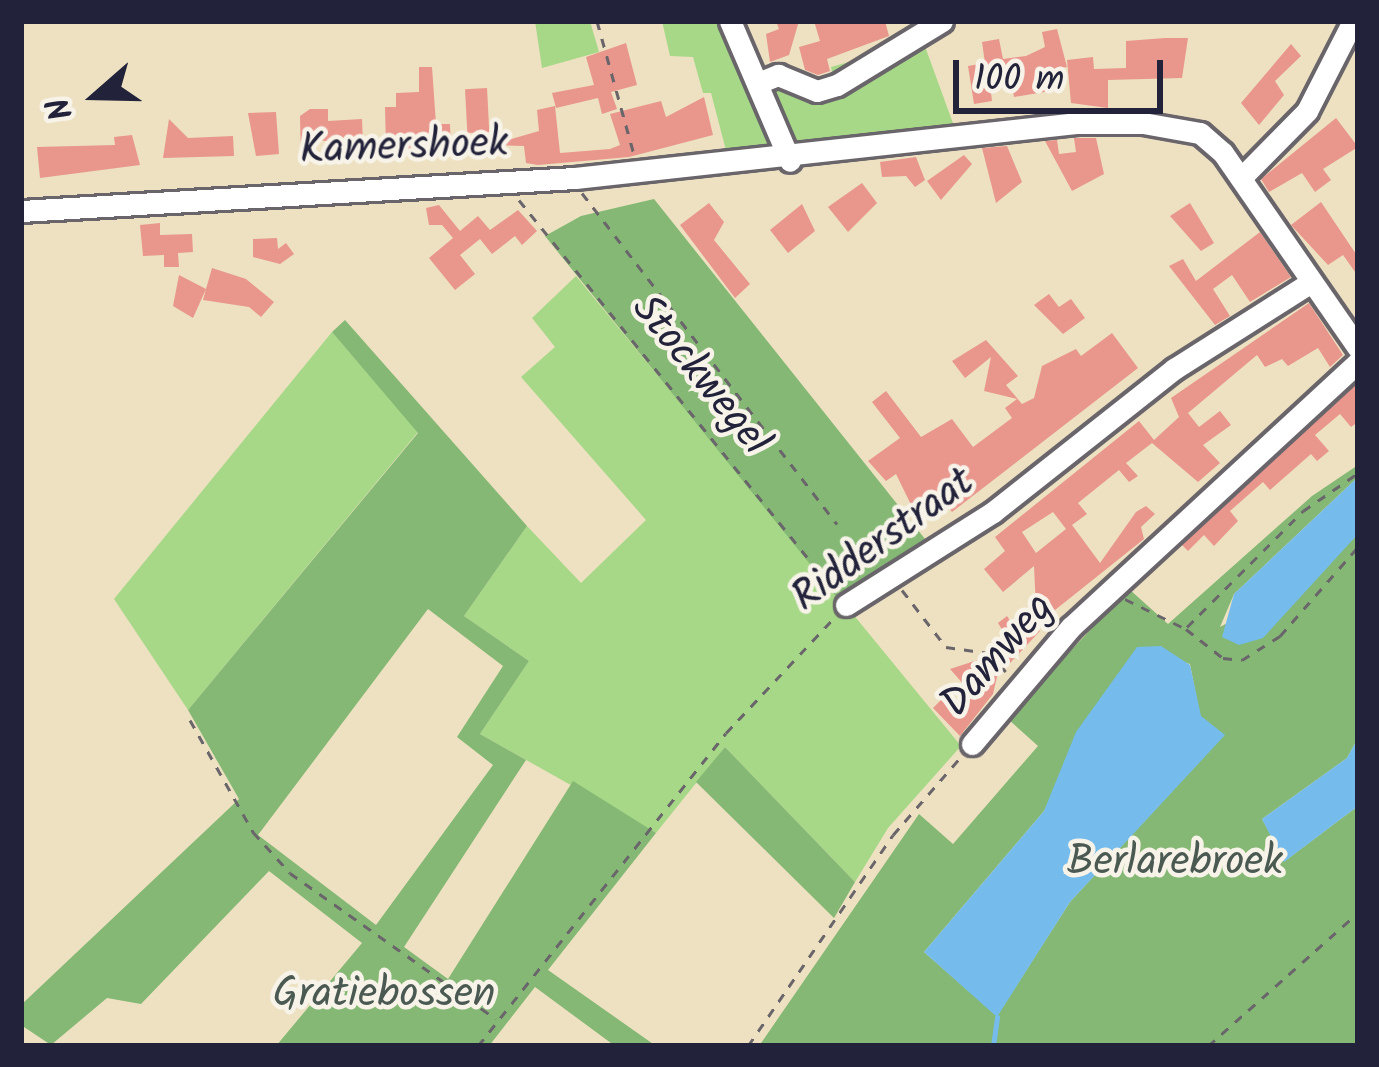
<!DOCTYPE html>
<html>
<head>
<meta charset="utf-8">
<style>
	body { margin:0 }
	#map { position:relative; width:1379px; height:1067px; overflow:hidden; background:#ede1c1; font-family:Kalam,sans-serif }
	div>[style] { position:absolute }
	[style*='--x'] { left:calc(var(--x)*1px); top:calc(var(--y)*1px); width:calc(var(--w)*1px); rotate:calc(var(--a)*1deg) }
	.green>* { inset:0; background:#a6d887 }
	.forest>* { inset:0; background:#84b874 }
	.water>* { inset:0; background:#75bcec }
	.stream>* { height:4.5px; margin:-2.25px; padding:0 2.25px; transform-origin:2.25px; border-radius:2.25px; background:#75bcec }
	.building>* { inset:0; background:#e9968d; transform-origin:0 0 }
	.path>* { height:3px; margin-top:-1.5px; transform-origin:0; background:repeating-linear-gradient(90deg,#69656a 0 9px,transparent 0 18px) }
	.roads { filter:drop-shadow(3px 0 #69656a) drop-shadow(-3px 0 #69656a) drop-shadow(0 3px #69656a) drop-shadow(0 -3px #69656a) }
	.minor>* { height:21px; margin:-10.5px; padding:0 10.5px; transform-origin:10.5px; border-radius:10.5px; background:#fff }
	span { translate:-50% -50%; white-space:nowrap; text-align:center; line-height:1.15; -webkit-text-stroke:9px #f7f3e8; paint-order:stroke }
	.street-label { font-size:42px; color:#22223b }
	.park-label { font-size:42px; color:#4a5952 }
	.frame { position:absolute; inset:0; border:24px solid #22223b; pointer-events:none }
	.north { position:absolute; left:36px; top:36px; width:120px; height:120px; -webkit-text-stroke:9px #f7f3e8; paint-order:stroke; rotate:250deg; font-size:33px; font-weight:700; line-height:48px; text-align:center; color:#22223b }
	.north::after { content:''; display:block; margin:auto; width:42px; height:54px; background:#22223b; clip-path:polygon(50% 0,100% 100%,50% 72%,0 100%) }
	.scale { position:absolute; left:953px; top:60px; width:210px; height:54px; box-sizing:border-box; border:6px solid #22223b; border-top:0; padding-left:15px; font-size:36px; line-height:42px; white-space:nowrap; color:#22223b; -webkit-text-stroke:9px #f7f3e8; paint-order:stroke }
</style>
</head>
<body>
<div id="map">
	<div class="green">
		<i style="clip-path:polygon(535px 21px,590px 21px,599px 52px,542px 68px)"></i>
		<i style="clip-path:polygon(662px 21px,724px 21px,782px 154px,728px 158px,711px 93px,703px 93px,693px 57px,670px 56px)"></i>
		<i style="clip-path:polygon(923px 41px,954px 126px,792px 149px,768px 87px,833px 77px,831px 67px)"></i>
		<i style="clip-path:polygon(576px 276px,961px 746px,888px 828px,855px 882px,725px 747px,656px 833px,480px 734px,529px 661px,464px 616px,527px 526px,581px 583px,646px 520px,521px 377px,555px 347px,532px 318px)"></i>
		<i style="clip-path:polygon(332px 332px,418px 432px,188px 710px,114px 599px)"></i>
	</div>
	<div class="forest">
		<i style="clip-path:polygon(654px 199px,929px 544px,839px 600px,545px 236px,581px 216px)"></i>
		<i style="clip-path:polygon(evenodd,345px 320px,527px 526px,464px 616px,529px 661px,480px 734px,526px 760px,404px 947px,448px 979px,573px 781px,656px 833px,548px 970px,656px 1046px,615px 1046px,535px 987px,489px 1046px,276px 1046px,362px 943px,269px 871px,141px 1004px,107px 998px,51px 1045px,21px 1025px,21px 1005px,239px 799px,188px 710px,418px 433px,332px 332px,345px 320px,428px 609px,503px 666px,457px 737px,493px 765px,376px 925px,258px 835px,428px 609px)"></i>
		<i style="clip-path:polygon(evenodd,1358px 465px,1358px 477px,1234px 594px,1220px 627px,1314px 576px,1358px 534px,1358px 738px,1347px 758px,1262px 819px,1285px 861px,1358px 806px,1358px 1046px,759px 1046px,919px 814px,953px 844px,1038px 746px,1007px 718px,1129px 589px,1168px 624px,1312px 496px,1358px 465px,1137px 648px,1190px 664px,1200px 716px,1224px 735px,1070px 902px,997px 1016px,924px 952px,1044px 811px,1137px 648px)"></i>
		<i style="clip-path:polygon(725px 747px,855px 882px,834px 918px,696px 782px)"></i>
	</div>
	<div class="water">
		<i style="clip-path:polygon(1358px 477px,1358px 534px,1263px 638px,1239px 645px,1222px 637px,1234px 594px)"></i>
		<i style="clip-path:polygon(1161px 646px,1190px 665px,1201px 716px,1225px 735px,1070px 902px,997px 1017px,924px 952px,1044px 811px,1076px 732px,1137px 647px)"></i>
		<i style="clip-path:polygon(1358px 738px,1358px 806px,1284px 862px,1262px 819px,1347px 758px)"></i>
	</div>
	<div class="stream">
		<i style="--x:993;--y:1046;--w:29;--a:-82"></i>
	</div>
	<div class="building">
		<i style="clip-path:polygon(776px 21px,799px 21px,789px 55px,770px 62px,766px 34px,779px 29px)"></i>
		<i style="clip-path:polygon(814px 21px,885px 21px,889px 36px,827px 59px,830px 71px,818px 75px,805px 70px,799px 47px,820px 41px)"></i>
		<i style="clip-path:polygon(1057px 29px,1067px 67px,1046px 70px,1050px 91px,1014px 97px,1010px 74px,989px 77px,992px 101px,974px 104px,968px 66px,985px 63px,982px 42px,999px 39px,1003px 59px,1026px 56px,1045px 47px,1042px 32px)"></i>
		<i style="clip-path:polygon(1165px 38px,1188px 38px,1182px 78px,1108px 80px,1108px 108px,1071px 103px,1067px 60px,1093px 57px,1094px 69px,1126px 68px,1126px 41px)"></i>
		<i style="clip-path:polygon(626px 43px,637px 85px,611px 92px,617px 109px,602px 114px,598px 98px,556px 108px,552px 93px,594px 85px,586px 57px)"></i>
		<i style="clip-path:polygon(1291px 44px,1301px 56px,1275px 81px,1284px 95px,1259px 125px,1241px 103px)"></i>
		<i style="clip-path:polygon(419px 67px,432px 67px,436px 124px,450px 124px,451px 151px,393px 154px,386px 146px,385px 107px,396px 107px,396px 93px,419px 92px)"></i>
		<i style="left:487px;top:88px;width:44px;height:22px;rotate:87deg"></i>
		<i style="clip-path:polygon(704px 97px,713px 135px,629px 157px,538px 165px,526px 163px,524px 146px,491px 145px,539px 131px,537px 110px,555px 106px,560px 153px,610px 149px,620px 145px,610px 114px,661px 101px,666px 117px)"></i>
		<i style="clip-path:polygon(310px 109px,328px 109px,328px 121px,362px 119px,363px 144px,313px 140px,314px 158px,301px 159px,300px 116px)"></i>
		<i style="clip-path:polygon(276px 112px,279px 154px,256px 156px,248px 113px)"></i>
		<i style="clip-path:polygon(1336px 118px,1358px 147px,1323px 169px,1331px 180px,1315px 192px,1302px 173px,1269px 192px,1261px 179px)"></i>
		<i style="clip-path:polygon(169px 119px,188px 138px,233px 136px,234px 156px,163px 158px)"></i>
		<i style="clip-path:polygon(132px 135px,140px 165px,40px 178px,37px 147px,115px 145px,114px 137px)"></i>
		<i style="clip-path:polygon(1074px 138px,1096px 138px,1104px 174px,1072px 191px,1045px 141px,1057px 140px,1059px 154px,1076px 152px)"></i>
		<i style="clip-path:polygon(1007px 146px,1022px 182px,996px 203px,982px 148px)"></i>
		<i style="clip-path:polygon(964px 155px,972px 164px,941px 200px,927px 181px)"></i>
		<i style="clip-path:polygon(916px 157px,925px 180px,915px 187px,906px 176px,882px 177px,880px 162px)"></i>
		<i style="clip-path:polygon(862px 183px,877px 203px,848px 232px,828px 207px)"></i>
		<i style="clip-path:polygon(1321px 202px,1358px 257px,1358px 276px,1343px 255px,1328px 265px,1291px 225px)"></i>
		<i style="clip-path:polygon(709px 203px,724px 222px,714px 240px,750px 284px,735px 298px,680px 225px)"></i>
		<i style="clip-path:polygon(1190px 203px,1214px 243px,1201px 251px,1170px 216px)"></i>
		<i style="clip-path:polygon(802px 204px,815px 231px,788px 253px,770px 230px)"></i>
		<i style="clip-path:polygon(439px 205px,460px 231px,478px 216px,490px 230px,518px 210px,537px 231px,522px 245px,515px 236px,492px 254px,480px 239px,460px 255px,475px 274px,455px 290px,429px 258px,453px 238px,442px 225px,429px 225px,426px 208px)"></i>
		<i style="clip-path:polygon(160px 223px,160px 235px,192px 234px,193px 252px,178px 253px,179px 267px,164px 267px,164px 255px,143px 256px,140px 225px)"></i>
		<i style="clip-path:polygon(1260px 232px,1291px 277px,1250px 302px,1232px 275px,1213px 289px,1230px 316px,1215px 325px,1169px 266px,1183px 259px,1196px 281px)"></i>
		<i style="clip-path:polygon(277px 238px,278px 249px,286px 243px,294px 254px,280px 264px,253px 257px,253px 239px)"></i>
		<i style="clip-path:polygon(212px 268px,246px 279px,274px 302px,261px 317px,249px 307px,203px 300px,206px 289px,193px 318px,173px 306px,179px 275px,206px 289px)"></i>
		<i style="clip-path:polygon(1049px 294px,1059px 307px,1071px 299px,1085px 318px,1063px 334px,1034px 305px)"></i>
		<i style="clip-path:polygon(evenodd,1309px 303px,1343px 355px,1330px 367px,1318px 348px,1288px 366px,1282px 359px,1265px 367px,1257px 355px,1188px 413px,1199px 427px,1220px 411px,1231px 425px,1203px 445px,1220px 463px,1198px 482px,1152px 443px,1126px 463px,1138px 476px,1129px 482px,1119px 470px,1078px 503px,1087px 514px,1072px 525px,1100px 563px,1136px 512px,1146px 506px,1155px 514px,1141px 527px,1144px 539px,1035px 626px,1040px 631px,997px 677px,993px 694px,960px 736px,933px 708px,941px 700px,955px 714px,973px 695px,950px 669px,987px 657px,1006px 636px,998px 623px,1007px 616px,1013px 625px,1036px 608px,1034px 566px,1003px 592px,984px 569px,1005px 551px,995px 537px,1139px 421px,1154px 440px,1179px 417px,1171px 398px,1309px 303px,1053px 512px,1066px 529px,1036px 553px,1022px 532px,1053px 512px)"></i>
		<i style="clip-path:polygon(1112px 333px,1138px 368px,952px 512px,943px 500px,918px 519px,896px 474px,886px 481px,868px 461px,900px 438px,872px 402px,886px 391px,921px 437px,952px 419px,973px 447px,1012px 418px,1005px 408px,1017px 399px,984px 391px,991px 357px,965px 378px,952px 361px,986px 340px,1018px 376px,1006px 385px,1022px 404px,1034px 398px,1042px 366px,1076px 349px,1081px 356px)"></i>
		<i style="clip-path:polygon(1358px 382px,1358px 422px,1351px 427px,1340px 414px,1315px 435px,1329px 451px,1317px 461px,1311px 454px,1270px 490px,1263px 482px,1230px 511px,1238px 521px,1214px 546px,1204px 535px,1188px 551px,1182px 545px)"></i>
	</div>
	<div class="path">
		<i style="--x:597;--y:21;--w:138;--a:74.5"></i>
		<i style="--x:582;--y:193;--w:418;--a:52.4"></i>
		<i style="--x:519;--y:200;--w:500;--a:51.1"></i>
		<i style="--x:902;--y:590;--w:72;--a:52.3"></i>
		<i style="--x:946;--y:647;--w:43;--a:7.9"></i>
		<i style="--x:989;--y:653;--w:25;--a:48"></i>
		<i style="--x:1125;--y:599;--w:68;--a:26.2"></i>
		<i style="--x:1186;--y:629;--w:47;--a:38.1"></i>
		<i style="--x:1223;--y:658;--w:19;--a:6"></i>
		<i style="--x:1242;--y:660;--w:45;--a:-32.3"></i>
		<i style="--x:1280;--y:636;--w:118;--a:-48.8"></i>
		<i style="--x:1187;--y:627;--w:164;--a:-45"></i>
		<i style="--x:1303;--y:511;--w:67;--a:-34.6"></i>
		<i style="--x:190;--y:720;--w:129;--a:60.6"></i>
		<i style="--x:253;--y:832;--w:55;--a:47.9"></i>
		<i style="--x:290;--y:873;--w:252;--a:35.3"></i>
		<i style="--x:478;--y:1046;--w:399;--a:-51.6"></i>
		<i style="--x:726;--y:733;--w:156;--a:-46.8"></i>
		<i style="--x:748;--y:1046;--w:256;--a:-55.5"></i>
		<i style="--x:893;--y:835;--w:101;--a:-49"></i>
		<i style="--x:1208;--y:1046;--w:200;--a:-41.6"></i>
	</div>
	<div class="roads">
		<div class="minor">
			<i style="--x:730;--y:21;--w:152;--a:66.8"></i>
			<i style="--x:758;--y:83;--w:22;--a:-22"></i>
			<i style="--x:778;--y:75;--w:42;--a:22.3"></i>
			<i style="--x:817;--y:91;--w:21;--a:-17"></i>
			<i style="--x:837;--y:85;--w:123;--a:-31.4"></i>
			<i style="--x:1241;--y:178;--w:94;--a:-45.4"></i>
			<i style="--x:1307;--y:111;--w:101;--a:-62.9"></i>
			<i style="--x:21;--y:211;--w:555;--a:-3.41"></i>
			<i style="--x:575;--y:178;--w:504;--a:-6.26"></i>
			<i style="--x:1076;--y:123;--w:67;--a:0"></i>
			<i style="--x:1143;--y:123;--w:58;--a:10"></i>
			<i style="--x:1200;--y:133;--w:30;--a:41"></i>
			<i style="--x:1223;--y:153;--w:237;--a:55.3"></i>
			<i style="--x:846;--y:605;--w:174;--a:-32.3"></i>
			<i style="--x:993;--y:512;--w:231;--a:-38.3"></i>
			<i style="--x:1174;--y:369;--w:162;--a:-32.4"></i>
			<i style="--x:972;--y:744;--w:153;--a:-49.8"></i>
			<i style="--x:1071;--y:627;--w:391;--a:-42.7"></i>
		</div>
	</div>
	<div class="street-label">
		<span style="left:404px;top:148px;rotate:-2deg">Kamershoek</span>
		<span style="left:700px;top:376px;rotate:51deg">Stockwegel</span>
		<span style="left:884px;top:541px;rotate:-36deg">Ridderstraat</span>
		<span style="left:998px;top:656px;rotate:-49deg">Damweg</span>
	</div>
	<div class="park-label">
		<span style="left:1175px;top:863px">Berlarebroek</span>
		<span style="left:384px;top:995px">Gratiebossen</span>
	</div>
	<div class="frame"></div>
	<div class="north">N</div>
	<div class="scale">100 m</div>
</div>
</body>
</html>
